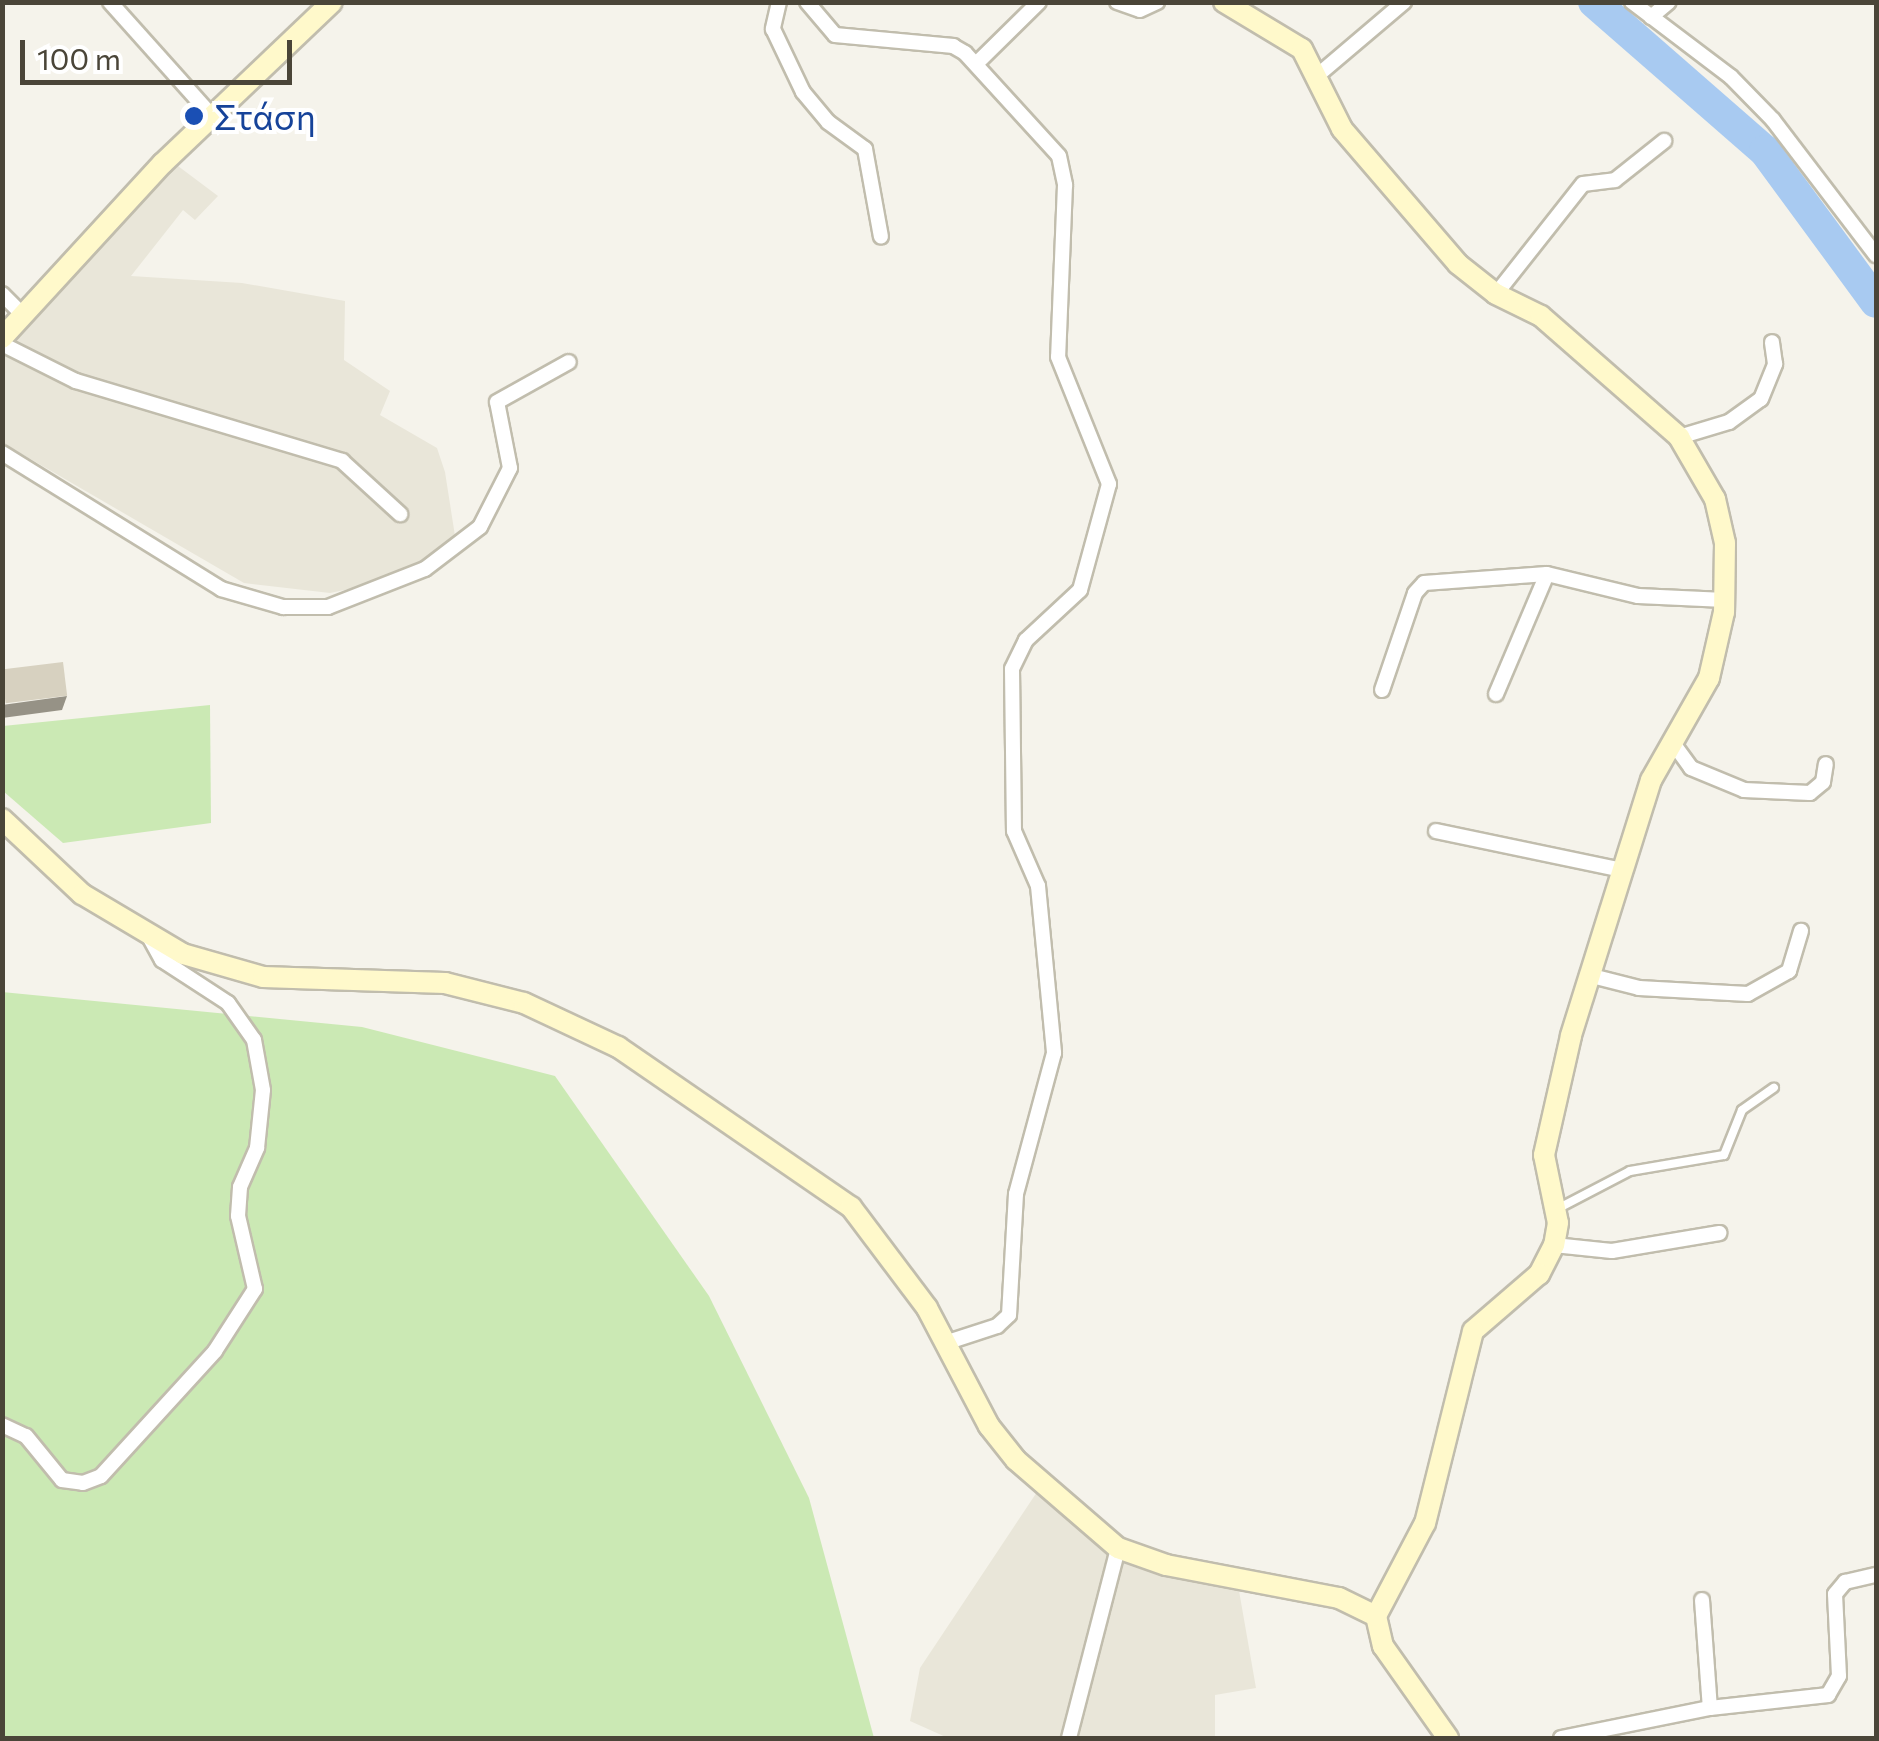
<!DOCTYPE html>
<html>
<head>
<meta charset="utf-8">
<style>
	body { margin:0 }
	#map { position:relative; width:1879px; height:1741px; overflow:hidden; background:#f5f3eb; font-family:Commissioner,sans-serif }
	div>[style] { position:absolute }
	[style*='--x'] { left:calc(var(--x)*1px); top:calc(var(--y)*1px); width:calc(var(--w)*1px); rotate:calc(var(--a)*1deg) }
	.residential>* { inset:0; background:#e9e6d9 }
	.green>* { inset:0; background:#cbe9b4 }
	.river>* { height:32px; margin:-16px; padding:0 16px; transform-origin:16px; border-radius:16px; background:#a8caf1 }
	.roads { filter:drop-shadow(2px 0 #c1bdad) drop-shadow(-2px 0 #c1bdad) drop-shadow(0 2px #c1bdad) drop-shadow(0 -2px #c1bdad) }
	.lane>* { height:8px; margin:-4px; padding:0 4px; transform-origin:4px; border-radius:4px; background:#fff }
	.street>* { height:14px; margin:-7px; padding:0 7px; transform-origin:7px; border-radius:7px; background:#fff }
	.secondary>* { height:20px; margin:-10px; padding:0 10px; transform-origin:10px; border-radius:10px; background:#fff9cb }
	.shaded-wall>* { inset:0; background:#969286 }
	.building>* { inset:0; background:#d7d1c0; transform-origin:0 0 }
	.dots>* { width:28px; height:28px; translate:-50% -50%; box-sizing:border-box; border:5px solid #fff; border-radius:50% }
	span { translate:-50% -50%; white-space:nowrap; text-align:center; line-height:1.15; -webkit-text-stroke:8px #fff; paint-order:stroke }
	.transit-label { font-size:35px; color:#164399 }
	.left { translate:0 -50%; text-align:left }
	.frame { position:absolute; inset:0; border:5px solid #4a4538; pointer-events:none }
	.scale { position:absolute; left:20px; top:40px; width:272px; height:45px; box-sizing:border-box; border:5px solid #4a4538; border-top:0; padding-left:12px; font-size:30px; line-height:35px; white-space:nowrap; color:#4a4538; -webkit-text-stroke:8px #fff; paint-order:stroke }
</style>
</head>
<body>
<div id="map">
	<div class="residential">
		<i style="clip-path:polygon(174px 163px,218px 196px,195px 220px,183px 210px,131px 276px,242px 283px,345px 301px,344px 360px,390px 391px,380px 415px,437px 448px,445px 472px,455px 536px,420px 561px,364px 586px,330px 593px,244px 583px,3px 443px,2px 353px)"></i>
		<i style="clip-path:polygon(1037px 1492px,1105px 1548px,1238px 1585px,1256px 1688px,1215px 1695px,1215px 1738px,948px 1738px,910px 1721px,920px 1668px)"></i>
	</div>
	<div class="green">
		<i style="clip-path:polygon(210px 705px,211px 823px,63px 843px,3px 791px,3px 726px)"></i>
		<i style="clip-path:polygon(2px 992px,362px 1027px,555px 1076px,709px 1296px,809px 1498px,874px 1738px,3px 1738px)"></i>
	</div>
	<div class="river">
		<i style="--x:1594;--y:2;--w:227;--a:41.1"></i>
		<i style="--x:1765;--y:151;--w:187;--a:53.7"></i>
	</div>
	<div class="roads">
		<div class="lane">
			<i style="--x:1559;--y:1208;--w:80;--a:-27.5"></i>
			<i style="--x:1630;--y:1171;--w:95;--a:-9.7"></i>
			<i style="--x:1724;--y:1155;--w:48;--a:-68.2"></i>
			<i style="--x:1742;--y:1110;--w:39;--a:-35"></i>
		</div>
		<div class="street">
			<i style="--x:110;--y:2;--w:152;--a:48.2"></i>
			<i style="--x:779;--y:2;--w:28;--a:103"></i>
			<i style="--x:773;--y:29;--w:70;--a:64.5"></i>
			<i style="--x:803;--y:92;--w:39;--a:50"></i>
			<i style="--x:828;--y:122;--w:46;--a:36.1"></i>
			<i style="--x:865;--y:149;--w:89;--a:79.7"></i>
			<i style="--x:807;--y:2;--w:43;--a:49.7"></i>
			<i style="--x:835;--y:35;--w:119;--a:5.3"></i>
			<i style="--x:953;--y:46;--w:14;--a:30"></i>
			<i style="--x:965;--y:53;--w:139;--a:47.6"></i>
			<i style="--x:1059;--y:156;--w:30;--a:78"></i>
			<i style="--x:1065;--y:185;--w:172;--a:92.3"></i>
			<i style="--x:1058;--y:357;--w:137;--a:68.1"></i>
			<i style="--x:1109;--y:484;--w:110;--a:105.3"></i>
			<i style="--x:1080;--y:590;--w:74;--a:137.2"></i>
			<i style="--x:1026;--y:640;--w:32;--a:116"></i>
			<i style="--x:1012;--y:669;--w:162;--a:89.3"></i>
			<i style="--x:1014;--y:831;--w:60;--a:66.4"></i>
			<i style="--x:1038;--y:886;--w:168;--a:84.5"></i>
			<i style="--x:1054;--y:1053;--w:146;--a:105.1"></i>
			<i style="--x:1016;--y:1194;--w:121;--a:93.3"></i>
			<i style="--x:1009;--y:1315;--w:16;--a:137"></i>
			<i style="--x:997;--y:1326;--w:55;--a:161.9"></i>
			<i style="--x:1117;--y:2;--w:24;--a:19"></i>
			<i style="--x:1140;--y:10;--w:19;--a:-25"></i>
			<i style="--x:1632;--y:2;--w:124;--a:37.1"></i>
			<i style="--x:1731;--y:77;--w:60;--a:45.7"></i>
			<i style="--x:1773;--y:120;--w:170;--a:52.7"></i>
			<i style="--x:1651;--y:17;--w:23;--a:-40"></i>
			<i style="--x:976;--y:64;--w:88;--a:-44.5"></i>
			<i style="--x:1318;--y:75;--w:113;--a:-40.3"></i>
			<i style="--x:2;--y:294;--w:31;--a:45"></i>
			<i style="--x:1496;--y:294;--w:140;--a:-51.7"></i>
			<i style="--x:1583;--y:184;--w:32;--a:-7"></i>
			<i style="--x:1615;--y:180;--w:63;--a:-38.5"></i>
			<i style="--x:2;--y:344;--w:83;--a:26.6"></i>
			<i style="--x:76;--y:381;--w:278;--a:16.7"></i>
			<i style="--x:342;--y:461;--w:79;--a:42.4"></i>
			<i style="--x:1679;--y:437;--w:52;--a:-16.7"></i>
			<i style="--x:1729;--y:422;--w:39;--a:-36"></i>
			<i style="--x:1761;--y:399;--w:38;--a:-68"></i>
			<i style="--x:1775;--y:364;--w:22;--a:-98"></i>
			<i style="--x:2;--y:453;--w:258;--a:31.8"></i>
			<i style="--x:221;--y:589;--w:65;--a:16.2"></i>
			<i style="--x:283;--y:607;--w:45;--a:0"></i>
			<i style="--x:328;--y:607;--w:104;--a:-21.4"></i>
			<i style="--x:425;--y:569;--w:69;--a:-37.4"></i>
			<i style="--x:480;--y:527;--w:66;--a:-63"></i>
			<i style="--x:510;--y:468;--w:67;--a:-101.1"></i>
			<i style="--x:497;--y:402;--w:82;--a:-29.1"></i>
			<i style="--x:1382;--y:690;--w:102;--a:-71.2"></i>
			<i style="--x:1415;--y:593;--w:13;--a:-48"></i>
			<i style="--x:1424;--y:583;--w:123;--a:-4.2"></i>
			<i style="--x:1547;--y:574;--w:94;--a:13.6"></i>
			<i style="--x:1638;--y:596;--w:87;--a:2.6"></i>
			<i style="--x:1496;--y:694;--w:130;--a:-67"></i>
			<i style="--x:1673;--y:743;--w:31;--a:54"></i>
			<i style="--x:1691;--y:768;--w:57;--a:22.5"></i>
			<i style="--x:1744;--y:790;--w:66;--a:2.6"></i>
			<i style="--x:1810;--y:793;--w:17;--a:-40"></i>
			<i style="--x:1823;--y:782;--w:18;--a:-81"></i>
			<i style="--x:1436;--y:831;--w:190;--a:11.8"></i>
			<i style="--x:1588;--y:975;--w:53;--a:14.3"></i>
			<i style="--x:1639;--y:988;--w:109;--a:3.2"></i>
			<i style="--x:1748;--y:994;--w:47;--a:-29.3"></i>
			<i style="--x:1789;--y:971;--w:42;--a:-73.3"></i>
			<i style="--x:1554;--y:1245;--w:58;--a:5.9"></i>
			<i style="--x:1612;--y:1251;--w:109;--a:-9.5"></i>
			<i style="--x:2;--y:1425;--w:26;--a:25"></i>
			<i style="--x:26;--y:1436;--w:57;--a:50.7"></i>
			<i style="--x:62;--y:1480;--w:21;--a:8"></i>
			<i style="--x:83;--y:1483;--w:19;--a:-21"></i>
			<i style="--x:101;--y:1476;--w:169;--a:-47.6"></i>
			<i style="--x:215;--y:1351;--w:74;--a:-57.2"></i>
			<i style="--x:255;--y:1289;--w:75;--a:-103.1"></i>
			<i style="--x:238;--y:1216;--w:29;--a:-86"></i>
			<i style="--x:240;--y:1187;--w:43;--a:-66.4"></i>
			<i style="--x:257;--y:1148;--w:58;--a:-84.1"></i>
			<i style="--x:263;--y:1090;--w:51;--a:-100.2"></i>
			<i style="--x:254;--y:1040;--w:45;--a:-125.1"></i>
			<i style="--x:228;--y:1003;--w:79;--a:-146.9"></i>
			<i style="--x:162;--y:960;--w:25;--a:-119"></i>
			<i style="--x:1702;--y:1600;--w:108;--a:85.8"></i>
			<i style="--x:1069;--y:1738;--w:196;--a:-75.5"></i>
			<i style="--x:1561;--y:1738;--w:152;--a:-11.4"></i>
			<i style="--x:1710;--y:1708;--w:119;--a:-6.3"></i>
			<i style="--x:1828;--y:1695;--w:22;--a:-60"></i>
			<i style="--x:1839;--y:1676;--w:82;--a:-92.8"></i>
			<i style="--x:1835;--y:1594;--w:16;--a:-50"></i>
			<i style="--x:1845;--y:1582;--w:32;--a:-13"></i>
		</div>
		<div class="secondary">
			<i style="--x:1224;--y:2;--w:91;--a:31.1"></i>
			<i style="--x:1302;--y:49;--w:89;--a:63.4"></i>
			<i style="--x:1342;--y:129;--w:178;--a:49.3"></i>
			<i style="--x:1458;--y:264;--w:48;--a:38.3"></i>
			<i style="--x:1496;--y:294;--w:50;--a:26.1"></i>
			<i style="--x:1541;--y:316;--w:184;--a:41.2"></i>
			<i style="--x:1679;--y:437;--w:72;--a:59.9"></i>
			<i style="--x:1715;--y:499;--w:45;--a:77.2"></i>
			<i style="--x:1725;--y:543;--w:69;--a:90.8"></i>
			<i style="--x:1724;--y:612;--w:68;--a:102.8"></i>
			<i style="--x:1709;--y:678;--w:117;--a:119.6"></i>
			<i style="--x:1651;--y:780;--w:268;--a:107.4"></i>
			<i style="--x:1571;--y:1036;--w:122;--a:102.8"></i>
			<i style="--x:1544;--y:1155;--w:69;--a:78.4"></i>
			<i style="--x:1558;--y:1223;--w:22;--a:100"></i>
			<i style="--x:1554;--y:1245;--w:33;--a:117"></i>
			<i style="--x:1539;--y:1274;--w:87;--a:139.2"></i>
			<i style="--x:1473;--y:1331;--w:198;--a:104"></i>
			<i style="--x:1425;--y:1523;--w:105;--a:117.8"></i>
			<i style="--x:1376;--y:1616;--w:31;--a:77"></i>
			<i style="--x:1383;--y:1646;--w:113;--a:54.8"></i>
			<i style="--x:2;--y:338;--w:238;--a:-47.4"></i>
			<i style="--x:163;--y:163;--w:233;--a:-43.6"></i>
			<i style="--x:2;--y:819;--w:110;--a:43.2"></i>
			<i style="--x:82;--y:894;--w:117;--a:30.7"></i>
			<i style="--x:183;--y:954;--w:83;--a:16"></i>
			<i style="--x:263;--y:977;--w:182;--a:1.9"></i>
			<i style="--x:445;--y:983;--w:81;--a:14.2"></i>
			<i style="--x:524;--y:1003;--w:104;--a:25.1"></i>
			<i style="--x:618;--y:1047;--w:283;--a:34.5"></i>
			<i style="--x:851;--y:1207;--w:126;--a:53"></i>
			<i style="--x:927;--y:1308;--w:133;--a:62.3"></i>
			<i style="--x:989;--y:1426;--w:43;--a:51.5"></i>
			<i style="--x:1016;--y:1460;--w:135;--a:40.8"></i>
			<i style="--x:1118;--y:1548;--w:51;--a:19.5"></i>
			<i style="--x:1166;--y:1565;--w:176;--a:10.8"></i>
			<i style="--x:1339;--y:1598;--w:41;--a:25.9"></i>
		</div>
	</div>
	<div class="shaded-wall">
		<i style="clip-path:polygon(67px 696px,62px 710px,2px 718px,2px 705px)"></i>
	</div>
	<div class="building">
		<i style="left:63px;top:662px;width:34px;height:62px;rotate:83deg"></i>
	</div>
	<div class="dots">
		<i style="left:194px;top:116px;background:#1a4fb4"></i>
	</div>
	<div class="transit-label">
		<span class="left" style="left:214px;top:116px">Στάση</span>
	</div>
	<div class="frame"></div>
	<div class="scale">100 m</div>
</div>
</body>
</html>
